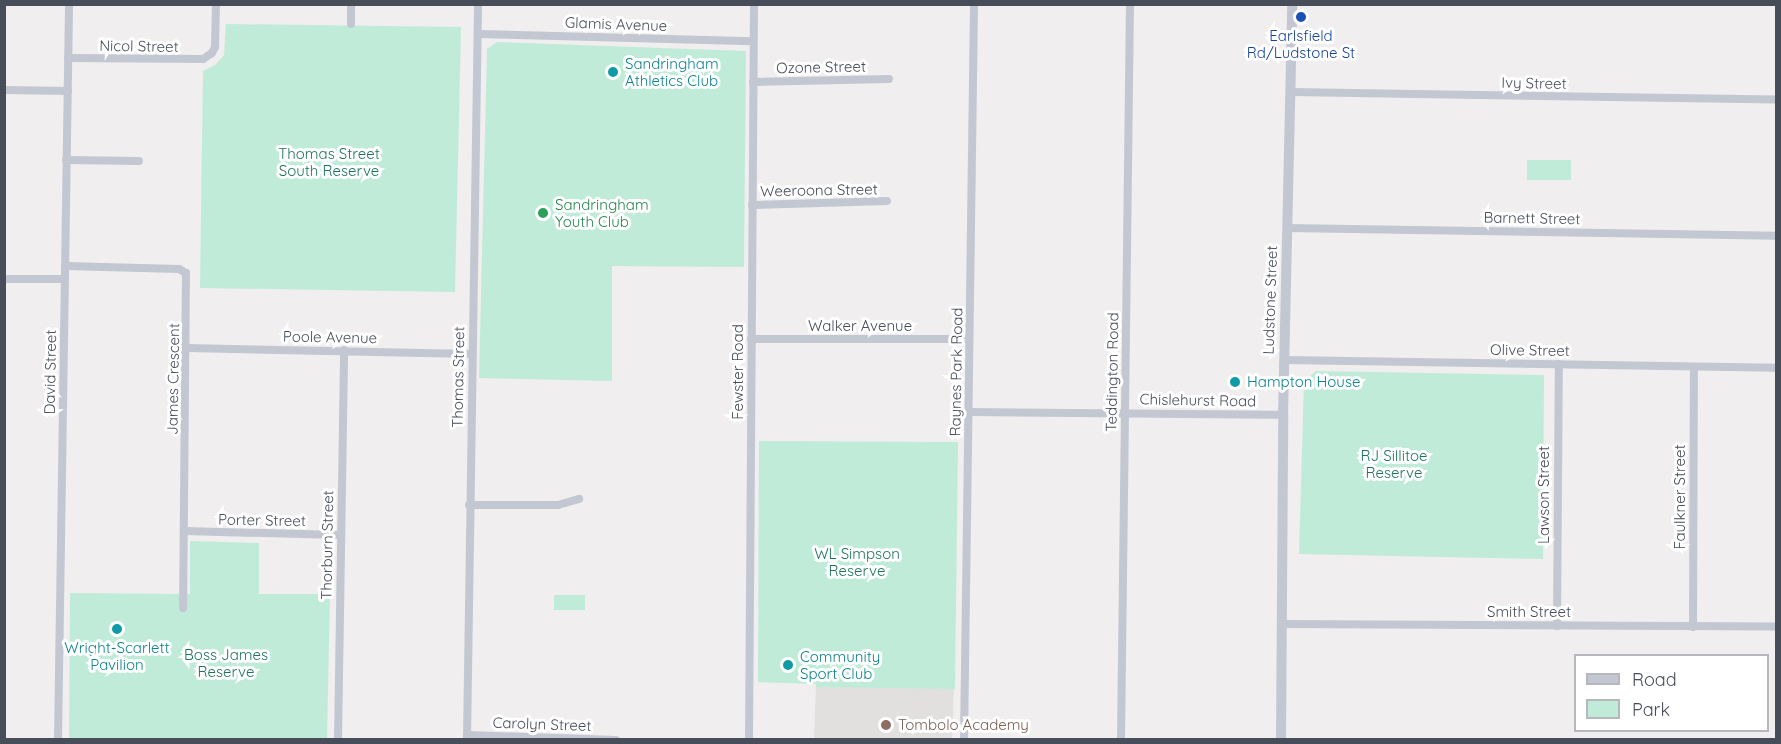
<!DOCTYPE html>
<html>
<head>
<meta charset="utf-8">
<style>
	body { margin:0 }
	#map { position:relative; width:1781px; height:744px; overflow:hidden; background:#f0eeee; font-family:Quicksand,sans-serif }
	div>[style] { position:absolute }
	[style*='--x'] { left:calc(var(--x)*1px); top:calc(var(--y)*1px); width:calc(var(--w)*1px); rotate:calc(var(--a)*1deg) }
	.education>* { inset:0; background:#e1e0df; transform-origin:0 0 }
	.green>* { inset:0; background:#c0ebd9; transform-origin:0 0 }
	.minor>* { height:8px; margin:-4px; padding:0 4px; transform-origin:4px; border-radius:4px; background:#c3c7d2 }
	.tertiary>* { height:10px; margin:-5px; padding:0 5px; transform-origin:5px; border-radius:5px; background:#c3c7d2 }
	.dots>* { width:16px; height:16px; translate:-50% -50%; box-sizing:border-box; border:3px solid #fff; border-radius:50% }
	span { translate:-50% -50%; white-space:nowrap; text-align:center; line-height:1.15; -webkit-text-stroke:6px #fff; paint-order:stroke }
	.street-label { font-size:15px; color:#484d5a }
	.transit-label { font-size:15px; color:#164399 }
	.culture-label { font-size:15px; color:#0d838f }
	.left { translate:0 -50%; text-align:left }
	.park-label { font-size:15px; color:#1f755b }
	.leisure-label { font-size:15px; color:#27864d }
	.education-label { font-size:15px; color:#785e54 }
	.frame { position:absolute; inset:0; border:6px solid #484d5a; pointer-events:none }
	.legend { position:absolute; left:1574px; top:654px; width:195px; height:78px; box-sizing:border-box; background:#fff; border:2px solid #b6b8bd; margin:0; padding:8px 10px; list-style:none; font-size:18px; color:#484d5a }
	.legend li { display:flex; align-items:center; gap:12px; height:30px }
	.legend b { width:30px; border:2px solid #b6b8bd }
</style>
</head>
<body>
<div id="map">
	<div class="education">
		<i style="left:816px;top:684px;width:138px;height:55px;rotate:2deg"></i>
	</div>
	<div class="green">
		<i style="clip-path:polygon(226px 24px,461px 27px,455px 292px,200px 288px,203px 71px,215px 65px,224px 55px)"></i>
		<i style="clip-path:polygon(497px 42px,746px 51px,744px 267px,612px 266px,612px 381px,479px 378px,487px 49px)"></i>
		<i style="left:1527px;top:160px;width:44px;height:20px"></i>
		<i style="clip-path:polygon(1316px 371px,1544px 375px,1543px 559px,1299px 554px,1304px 381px)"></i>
		<i style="clip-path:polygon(759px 441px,958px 442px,955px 689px,816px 687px,816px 684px,758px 682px)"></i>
		<i style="clip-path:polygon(190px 541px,259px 543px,259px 594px,330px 594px,327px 739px,69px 740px,70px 593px,190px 594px)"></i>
		<i style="left:554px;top:595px;width:31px;height:15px"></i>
	</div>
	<div class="minor">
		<i style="--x:351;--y:24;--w:20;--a:-90"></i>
		<i style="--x:478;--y:34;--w:275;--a:1.5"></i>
		<i style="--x:68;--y:58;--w:135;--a:0.4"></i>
		<i style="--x:203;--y:59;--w:11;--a:-34"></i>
		<i style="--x:212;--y:53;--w:7;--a:-63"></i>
		<i style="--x:215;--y:47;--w:43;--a:-88.7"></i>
		<i style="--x:753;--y:82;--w:136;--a:-1.3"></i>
		<i style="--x:4;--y:90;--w:64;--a:0.9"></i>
		<i style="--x:1291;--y:92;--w:485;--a:0.9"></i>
		<i style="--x:66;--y:160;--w:73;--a:0.8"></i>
		<i style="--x:752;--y:205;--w:135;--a:-1.7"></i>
		<i style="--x:1287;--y:228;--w:489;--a:0.9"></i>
		<i style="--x:65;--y:266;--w:114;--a:1.5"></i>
		<i style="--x:179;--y:269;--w:8;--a:30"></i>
		<i style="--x:186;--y:273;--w:335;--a:90.5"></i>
		<i style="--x:4;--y:279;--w:61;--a:0"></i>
		<i style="--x:751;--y:339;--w:218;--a:0"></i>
		<i style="--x:187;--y:348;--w:284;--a:1.2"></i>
		<i style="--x:1284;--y:360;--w:492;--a:0.9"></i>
		<i style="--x:969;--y:412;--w:314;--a:0.5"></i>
		<i style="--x:469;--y:505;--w:89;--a:0"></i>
		<i style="--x:558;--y:505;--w:22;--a:-16"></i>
		<i style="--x:184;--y:531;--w:156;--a:1.5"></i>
		<i style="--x:1281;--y:624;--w:495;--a:0.3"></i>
		<i style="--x:1557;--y:626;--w:262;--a:-89.6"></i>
		<i style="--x:1693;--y:627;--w:260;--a:-89.8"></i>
		<i style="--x:467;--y:735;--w:149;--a:1.9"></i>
		<i style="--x:58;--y:740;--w:736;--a:-89.14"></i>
		<i style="--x:338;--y:740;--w:390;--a:-89.1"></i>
		<i style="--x:467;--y:740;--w:736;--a:-89.14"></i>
		<i style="--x:749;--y:740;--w:736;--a:-89.61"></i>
		<i style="--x:964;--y:740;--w:736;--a:-89.22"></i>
		<i style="--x:1121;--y:740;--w:736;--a:-89.3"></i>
	</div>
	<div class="tertiary">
		<i style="--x:1281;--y:740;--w:325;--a:-89.6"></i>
		<i style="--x:1283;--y:415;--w:411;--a:-88.7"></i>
	</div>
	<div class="dots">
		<i style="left:1301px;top:17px;background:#1a4fb4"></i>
		<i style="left:613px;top:72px;background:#0f9aa8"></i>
		<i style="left:543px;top:213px;background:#2e9e5b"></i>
		<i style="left:1235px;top:382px;background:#0f9aa8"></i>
		<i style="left:117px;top:629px;background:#0f9aa8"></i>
		<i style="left:788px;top:665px;background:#0f9aa8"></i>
		<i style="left:886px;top:725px;background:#8d6e63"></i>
	</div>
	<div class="street-label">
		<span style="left:616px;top:24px;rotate:2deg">Glamis Avenue</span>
		<span style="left:139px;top:46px;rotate:1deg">Nicol Street</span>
		<span style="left:821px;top:67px;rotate:-1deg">Ozone Street</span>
		<span style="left:1534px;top:83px;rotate:1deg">Ivy Street</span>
		<span style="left:819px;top:190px;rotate:-1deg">Weeroona Street</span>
		<span style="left:1532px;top:218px;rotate:1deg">Barnett Street</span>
		<span style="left:1270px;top:300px;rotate:-88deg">Ludstone Street</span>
		<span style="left:860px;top:326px">Walker Avenue</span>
		<span style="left:330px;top:337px;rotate:1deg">Poole Avenue</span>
		<span style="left:1530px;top:350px;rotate:1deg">Olive Street</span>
		<span style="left:50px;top:372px;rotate:-89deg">David Street</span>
		<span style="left:738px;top:372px;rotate:-90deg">Fewster Road</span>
		<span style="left:956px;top:372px;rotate:-89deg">Raynes Park Road</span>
		<span style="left:1112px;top:372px;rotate:-89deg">Teddington Road</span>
		<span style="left:458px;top:377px;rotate:-89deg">Thomas Street</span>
		<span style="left:173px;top:379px;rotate:-89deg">James Crescent</span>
		<span style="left:1198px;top:400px;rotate:1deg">Chislehurst Road</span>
		<span style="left:1544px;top:495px;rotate:-90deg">Lawson Street</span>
		<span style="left:1680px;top:497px;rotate:-90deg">Faulkner Street</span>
		<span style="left:262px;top:520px;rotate:1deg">Porter Street</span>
		<span style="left:327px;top:545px;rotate:-89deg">Thorburn Street</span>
		<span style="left:1529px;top:612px">Smith Street</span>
		<span style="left:542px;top:724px;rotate:2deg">Carolyn Street</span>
	</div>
	<div class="transit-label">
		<span style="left:1301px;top:44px">Earlsfield<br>Rd/Ludstone St</span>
	</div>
	<div class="culture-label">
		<span class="left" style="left:625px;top:72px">Sandringham<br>Athletics Club</span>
		<span class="left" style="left:1247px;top:382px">Hampton House</span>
		<span style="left:117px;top:656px">Wright-Scarlett<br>Pavilion</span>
		<span class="left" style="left:800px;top:665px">Community<br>Sport Club</span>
	</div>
	<div class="park-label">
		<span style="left:329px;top:162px">Thomas Street<br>South Reserve</span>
		<span style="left:1394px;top:464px">RJ Sillitoe<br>Reserve</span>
		<span style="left:857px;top:562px">WL Simpson<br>Reserve</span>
		<span style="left:226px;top:663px">Boss James<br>Reserve</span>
	</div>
	<div class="leisure-label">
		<span class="left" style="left:555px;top:213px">Sandringham<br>Youth Club</span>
	</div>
	<div class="education-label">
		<span class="left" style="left:898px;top:725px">Tombolo Academy</span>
	</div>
	<div class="frame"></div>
	<ul class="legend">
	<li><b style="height:8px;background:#c3c7d2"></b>Road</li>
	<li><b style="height:16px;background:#c0ebd9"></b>Park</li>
	</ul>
</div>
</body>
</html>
